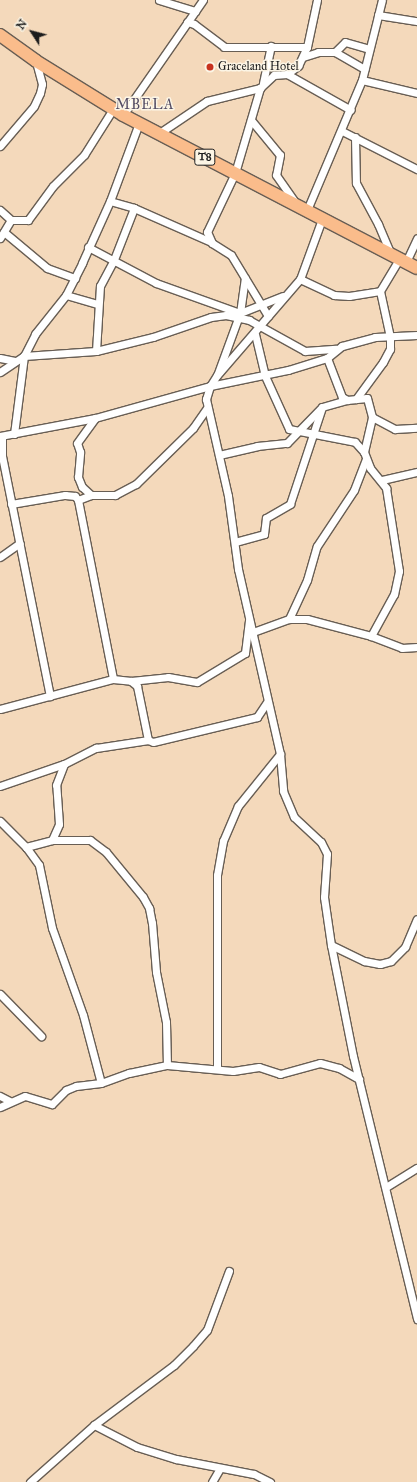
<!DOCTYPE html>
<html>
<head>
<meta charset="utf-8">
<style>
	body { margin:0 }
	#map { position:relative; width:417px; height:1482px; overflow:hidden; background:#f4d9bb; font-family:"IM FELL Great Primer",serif }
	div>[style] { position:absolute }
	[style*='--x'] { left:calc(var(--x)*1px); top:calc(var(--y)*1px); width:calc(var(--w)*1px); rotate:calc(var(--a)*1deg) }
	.roads { filter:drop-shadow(1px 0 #685e54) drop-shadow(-1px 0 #685e54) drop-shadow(0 1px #685e54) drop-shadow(0 -1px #685e54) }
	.street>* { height:7px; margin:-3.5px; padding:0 3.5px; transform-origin:3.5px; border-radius:3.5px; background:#fff }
	.highway>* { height:12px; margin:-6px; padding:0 6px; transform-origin:6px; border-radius:6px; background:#fabc8b }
	.dots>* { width:11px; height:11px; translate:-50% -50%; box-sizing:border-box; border:2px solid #fcf5e5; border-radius:50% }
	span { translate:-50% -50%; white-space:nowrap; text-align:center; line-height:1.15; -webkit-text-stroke:3px #fcf5e5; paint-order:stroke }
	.shield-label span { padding:1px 3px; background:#fcf5e5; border:1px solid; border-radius:3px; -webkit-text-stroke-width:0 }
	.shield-label { font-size:11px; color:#1c1c1c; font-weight:700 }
	.poi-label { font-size:12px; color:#1c1c1c }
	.left { translate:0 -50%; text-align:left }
	.quarter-label { font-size:14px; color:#534c64; letter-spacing:1px }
	.north { position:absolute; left:12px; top:12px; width:40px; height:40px; -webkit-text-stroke:3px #fcf5e5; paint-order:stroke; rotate:306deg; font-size:11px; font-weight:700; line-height:16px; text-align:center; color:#1c1c1c }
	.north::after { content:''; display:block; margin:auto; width:14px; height:18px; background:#1c1c1c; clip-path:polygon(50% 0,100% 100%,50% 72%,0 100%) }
</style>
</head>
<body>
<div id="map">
	<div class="roads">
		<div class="street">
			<i style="--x:159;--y:0;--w:38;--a:17"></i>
			<i style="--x:378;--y:15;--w:39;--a:9"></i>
			<i style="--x:187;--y:22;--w:7;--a:16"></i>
			<i style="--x:194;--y:24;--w:38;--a:37"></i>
			<i style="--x:224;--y:47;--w:83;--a:0"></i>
			<i style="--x:335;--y:52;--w:34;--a:30"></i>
			<i style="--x:303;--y:57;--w:16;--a:-18"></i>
			<i style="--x:318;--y:52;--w:17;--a:0"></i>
			<i style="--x:335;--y:52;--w:14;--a:-45"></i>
			<i style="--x:345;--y:42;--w:25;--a:16"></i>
			<i style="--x:287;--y:74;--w:73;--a:29.4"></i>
			<i style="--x:362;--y:80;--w:57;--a:13.3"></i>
			<i style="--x:263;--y:83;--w:38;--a:-78"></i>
			<i style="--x:123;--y:115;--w:140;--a:-55.2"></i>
			<i style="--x:251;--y:120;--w:45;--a:50.4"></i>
			<i style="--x:280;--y:155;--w:20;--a:101"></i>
			<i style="--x:276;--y:175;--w:33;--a:55"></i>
			<i style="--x:342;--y:131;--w:84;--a:26.9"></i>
			<i style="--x:158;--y:134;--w:59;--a:-34"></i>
			<i style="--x:207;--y:101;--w:55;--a:-13.8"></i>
			<i style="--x:355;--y:137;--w:46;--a:88.8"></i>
			<i style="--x:356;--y:183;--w:47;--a:61.8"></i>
			<i style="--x:378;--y:224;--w:33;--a:67"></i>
			<i style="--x:0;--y:146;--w:52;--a:-49.6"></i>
			<i style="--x:34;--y:106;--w:14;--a:-65"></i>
			<i style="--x:40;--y:93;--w:9;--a:-77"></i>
			<i style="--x:42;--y:84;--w:24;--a:-105"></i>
			<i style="--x:110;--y:201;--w:25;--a:16"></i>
			<i style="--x:134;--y:208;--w:84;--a:23.8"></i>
			<i style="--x:0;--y:210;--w:15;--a:42"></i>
			<i style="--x:307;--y:210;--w:141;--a:-67.1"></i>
			<i style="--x:362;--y:80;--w:82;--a:-76"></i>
			<i style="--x:322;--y:219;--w:64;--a:110.1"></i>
			<i style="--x:300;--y:279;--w:127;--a:130.8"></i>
			<i style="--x:217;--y:375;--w:13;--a:122"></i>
			<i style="--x:210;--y:386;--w:14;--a:107"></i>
			<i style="--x:206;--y:399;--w:99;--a:77.2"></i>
			<i style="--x:228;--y:496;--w:74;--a:82.2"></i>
			<i style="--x:238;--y:569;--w:190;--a:77.2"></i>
			<i style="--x:280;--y:754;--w:37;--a:85"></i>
			<i style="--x:283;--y:791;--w:28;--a:67"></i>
			<i style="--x:294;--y:817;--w:37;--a:43"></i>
			<i style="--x:321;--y:842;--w:13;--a:63"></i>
			<i style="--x:327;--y:854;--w:43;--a:94"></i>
			<i style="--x:324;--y:897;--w:49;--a:81.7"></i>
			<i style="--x:331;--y:945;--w:113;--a:78.8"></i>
			<i style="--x:353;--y:1056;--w:271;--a:76.3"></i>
			<i style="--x:4;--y:232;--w:56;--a:39.9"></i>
			<i style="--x:47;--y:268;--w:30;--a:20"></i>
			<i style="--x:0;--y:238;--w:21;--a:-59"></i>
			<i style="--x:11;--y:220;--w:17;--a:0"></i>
			<i style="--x:28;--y:220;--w:42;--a:-53.7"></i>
			<i style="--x:53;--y:186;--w:44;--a:-45"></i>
			<i style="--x:84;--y:155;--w:54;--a:-57.8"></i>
			<i style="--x:88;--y:247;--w:77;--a:27.9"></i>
			<i style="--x:156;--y:283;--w:89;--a:19.7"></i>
			<i style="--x:240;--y:313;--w:46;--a:-21.6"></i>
			<i style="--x:406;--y:262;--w:26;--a:-65"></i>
			<i style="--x:300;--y:279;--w:38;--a:25"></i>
			<i style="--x:334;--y:295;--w:15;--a:4"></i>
			<i style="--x:349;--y:296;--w:31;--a:-9"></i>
			<i style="--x:66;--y:295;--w:33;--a:16"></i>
			<i style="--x:268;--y:316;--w:71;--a:-121.2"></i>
			<i style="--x:231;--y:255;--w:22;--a:-148"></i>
			<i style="--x:212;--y:243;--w:12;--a:-114"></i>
			<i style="--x:207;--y:232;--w:65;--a:-64.6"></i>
			<i style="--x:235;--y:173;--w:89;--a:-73.6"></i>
			<i style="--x:260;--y:88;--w:19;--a:-43"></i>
			<i style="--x:274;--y:75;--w:13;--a:-4"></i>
			<i style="--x:287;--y:74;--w:14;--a:-36"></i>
			<i style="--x:298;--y:66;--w:21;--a:-65"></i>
			<i style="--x:307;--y:47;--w:48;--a:-78"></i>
			<i style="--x:255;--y:334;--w:43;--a:76.6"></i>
			<i style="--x:265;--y:376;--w:58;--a:65.6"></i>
			<i style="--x:289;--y:429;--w:67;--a:11.1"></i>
			<i style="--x:355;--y:442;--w:13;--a:48"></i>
			<i style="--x:364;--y:452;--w:17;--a:69"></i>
			<i style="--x:370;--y:468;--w:26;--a:51"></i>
			<i style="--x:386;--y:488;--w:84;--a:81.1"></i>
			<i style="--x:399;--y:571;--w:24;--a:102"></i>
			<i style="--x:394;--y:594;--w:48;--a:118.7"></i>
			<i style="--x:96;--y:351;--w:65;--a:-86.5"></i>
			<i style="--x:100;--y:286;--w:27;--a:-62"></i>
			<i style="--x:113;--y:262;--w:58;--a:-68.7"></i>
			<i style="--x:0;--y:358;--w:15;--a:11"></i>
			<i style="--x:327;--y:358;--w:42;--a:69"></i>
			<i style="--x:342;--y:397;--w:6;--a:31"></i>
			<i style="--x:347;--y:400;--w:20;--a:-6"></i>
			<i style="--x:367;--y:398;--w:20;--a:75"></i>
			<i style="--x:372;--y:417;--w:26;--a:28"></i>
			<i style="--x:395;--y:429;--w:22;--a:-3"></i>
			<i style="--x:0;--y:372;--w:29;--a:-34"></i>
			<i style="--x:24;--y:356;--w:72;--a:-4"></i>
			<i style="--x:96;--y:351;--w:59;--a:-13.8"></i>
			<i style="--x:153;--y:337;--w:61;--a:-19"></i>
			<i style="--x:211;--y:317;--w:15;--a:-8"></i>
			<i style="--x:226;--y:315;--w:24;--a:12"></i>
			<i style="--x:249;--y:320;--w:64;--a:29"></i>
			<i style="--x:305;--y:351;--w:31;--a:-4"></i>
			<i style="--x:218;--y:373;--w:64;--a:-69.9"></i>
			<i style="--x:240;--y:313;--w:35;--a:-82"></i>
			<i style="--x:356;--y:399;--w:46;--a:-53.9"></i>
			<i style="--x:383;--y:362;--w:15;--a:-62"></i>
			<i style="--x:390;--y:349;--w:12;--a:-90"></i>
			<i style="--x:390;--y:337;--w:47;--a:-102.3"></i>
			<i style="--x:380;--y:291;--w:37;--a:-59"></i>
			<i style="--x:14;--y:434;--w:79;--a:-82.7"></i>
			<i style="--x:24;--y:356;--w:25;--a:-63"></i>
			<i style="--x:35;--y:334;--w:50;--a:-51.5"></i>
			<i style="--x:66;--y:295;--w:36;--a:-63"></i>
			<i style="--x:82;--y:263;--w:68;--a:-65.7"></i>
			<i style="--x:110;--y:201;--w:83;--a:-69.6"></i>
			<i style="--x:0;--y:436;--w:97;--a:-10.7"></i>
			<i style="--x:95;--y:418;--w:119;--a:-15.5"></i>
			<i style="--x:210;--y:386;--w:80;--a:-11.6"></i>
			<i style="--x:288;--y:370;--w:41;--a:-17.1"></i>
			<i style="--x:327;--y:358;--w:19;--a:-39"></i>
			<i style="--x:342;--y:346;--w:34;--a:-15"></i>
			<i style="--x:375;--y:337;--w:42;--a:-2.7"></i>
			<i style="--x:2;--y:437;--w:19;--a:90"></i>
			<i style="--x:2;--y:456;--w:245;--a:78.7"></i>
			<i style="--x:364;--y:452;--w:36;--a:-77"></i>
			<i style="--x:219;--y:455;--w:39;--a:-13"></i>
			<i style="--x:257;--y:446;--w:30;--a:-6"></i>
			<i style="--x:287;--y:443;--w:50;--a:-45.8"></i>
			<i style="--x:322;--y:407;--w:26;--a:-16"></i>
			<i style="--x:382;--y:480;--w:36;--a:-13"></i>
			<i style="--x:91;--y:495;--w:12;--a:-138"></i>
			<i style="--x:82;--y:487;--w:11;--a:-112"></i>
			<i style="--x:78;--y:477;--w:25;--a:-85"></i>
			<i style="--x:80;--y:452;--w:9;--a:-108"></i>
			<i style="--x:77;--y:443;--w:31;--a:-54"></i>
			<i style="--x:78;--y:500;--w:14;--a:-21"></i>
			<i style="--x:91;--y:495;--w:24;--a:0"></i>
			<i style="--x:115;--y:495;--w:24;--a:-28"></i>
			<i style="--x:136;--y:484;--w:80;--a:-44.5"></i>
			<i style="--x:193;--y:428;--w:24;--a:-55"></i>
			<i style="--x:11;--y:504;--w:55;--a:-9.5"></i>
			<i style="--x:65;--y:495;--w:10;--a:6"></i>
			<i style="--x:75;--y:496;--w:5;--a:53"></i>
			<i style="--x:78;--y:500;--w:182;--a:78.9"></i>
			<i style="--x:235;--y:542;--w:30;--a:-15"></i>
			<i style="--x:264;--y:534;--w:16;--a:-83"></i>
			<i style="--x:266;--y:518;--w:28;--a:-30"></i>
			<i style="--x:290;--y:504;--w:102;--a:-71.7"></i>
			<i style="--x:0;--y:557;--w:24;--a:-35"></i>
			<i style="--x:289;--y:619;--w:43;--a:-65.2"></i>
			<i style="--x:307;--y:580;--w:35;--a:-74"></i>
			<i style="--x:317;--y:546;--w:67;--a:-56.5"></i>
			<i style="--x:354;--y:490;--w:33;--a:-69"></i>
			<i style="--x:253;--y:632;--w:38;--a:-20"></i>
			<i style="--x:289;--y:619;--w:18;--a:0"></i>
			<i style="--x:307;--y:619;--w:66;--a:14.9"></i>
			<i style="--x:371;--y:636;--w:33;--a:21"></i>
			<i style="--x:402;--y:648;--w:15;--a:-4"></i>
			<i style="--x:131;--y:681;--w:37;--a:-6"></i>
			<i style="--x:168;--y:677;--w:29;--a:10"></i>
			<i style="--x:197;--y:682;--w:56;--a:-31.1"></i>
			<i style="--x:245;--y:653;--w:33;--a:-83"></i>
			<i style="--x:0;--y:709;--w:117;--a:-14.9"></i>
			<i style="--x:113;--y:679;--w:18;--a:6"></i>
			<i style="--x:131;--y:681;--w:8;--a:40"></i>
			<i style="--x:137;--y:686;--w:55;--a:78.5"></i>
			<i style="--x:148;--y:740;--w:5;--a:22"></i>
			<i style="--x:153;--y:742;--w:107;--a:-13.5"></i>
			<i style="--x:257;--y:717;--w:18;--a:-56"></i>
			<i style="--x:0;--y:786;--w:68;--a:-19"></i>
			<i style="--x:64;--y:764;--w:36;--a:-27"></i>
			<i style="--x:96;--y:748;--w:53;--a:-8.7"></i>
			<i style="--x:0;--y:821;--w:37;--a:45"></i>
			<i style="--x:26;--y:847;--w:22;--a:54"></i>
			<i style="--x:39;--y:865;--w:64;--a:78.3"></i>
			<i style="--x:52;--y:928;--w:92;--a:70.4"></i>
			<i style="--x:83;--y:1015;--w:70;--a:75.2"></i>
			<i style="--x:52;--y:840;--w:17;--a:-66"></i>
			<i style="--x:59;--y:824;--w:39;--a:-94"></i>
			<i style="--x:56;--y:785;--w:22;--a:-69"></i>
			<i style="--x:26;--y:847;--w:27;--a:-15"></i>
			<i style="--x:52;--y:840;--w:38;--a:0"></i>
			<i style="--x:90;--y:840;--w:20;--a:37"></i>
			<i style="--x:106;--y:852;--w:58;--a:50.6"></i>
			<i style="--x:143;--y:897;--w:13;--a:61"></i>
			<i style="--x:149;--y:908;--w:15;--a:79"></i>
			<i style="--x:152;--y:923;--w:49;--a:85.3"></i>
			<i style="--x:156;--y:972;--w:51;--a:78.7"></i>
			<i style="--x:166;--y:1022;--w:43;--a:88.7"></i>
			<i style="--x:331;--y:945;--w:37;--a:26"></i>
			<i style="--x:364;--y:961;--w:16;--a:11"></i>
			<i style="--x:380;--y:964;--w:11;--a:-15"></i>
			<i style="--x:391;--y:961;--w:20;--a:-45"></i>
			<i style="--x:405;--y:947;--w:30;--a:-67"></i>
			<i style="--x:0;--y:994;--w:59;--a:45.7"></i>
			<i style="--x:217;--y:1069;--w:194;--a:-90"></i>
			<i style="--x:217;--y:875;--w:35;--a:-80"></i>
			<i style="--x:223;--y:841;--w:38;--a:-67"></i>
			<i style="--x:238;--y:806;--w:67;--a:-51.1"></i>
			<i style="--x:0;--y:1096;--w:11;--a:27"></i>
			<i style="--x:0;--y:1107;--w:27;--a:-24"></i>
			<i style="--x:25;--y:1096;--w:28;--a:17"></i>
			<i style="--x:52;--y:1104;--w:20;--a:-45"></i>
			<i style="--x:66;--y:1090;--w:11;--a:-22"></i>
			<i style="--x:76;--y:1086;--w:25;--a:-7"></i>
			<i style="--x:101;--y:1083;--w:30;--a:-20"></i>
			<i style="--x:129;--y:1073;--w:39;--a:-12"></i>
			<i style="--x:167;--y:1065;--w:66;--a:5.2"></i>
			<i style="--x:233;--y:1071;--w:26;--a:-9"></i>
			<i style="--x:259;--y:1067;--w:22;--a:18"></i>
			<i style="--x:280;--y:1074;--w:41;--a:-15.4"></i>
			<i style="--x:320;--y:1063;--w:20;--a:15"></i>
			<i style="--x:339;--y:1068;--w:23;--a:29"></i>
			<i style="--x:386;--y:1187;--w:36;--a:-32"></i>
			<i style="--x:94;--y:1425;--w:48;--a:27.1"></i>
			<i style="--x:137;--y:1447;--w:41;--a:17.1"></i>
			<i style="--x:176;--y:1459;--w:79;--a:10.9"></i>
			<i style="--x:254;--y:1474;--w:18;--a:27"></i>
			<i style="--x:30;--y:1482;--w:86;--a:-41.7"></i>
			<i style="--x:94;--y:1425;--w:100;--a:-36.9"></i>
			<i style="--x:174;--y:1365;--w:27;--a:-45"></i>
			<i style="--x:193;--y:1346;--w:21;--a:-49"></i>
			<i style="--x:207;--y:1330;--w:63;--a:-69.6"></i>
			<i style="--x:212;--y:1482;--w:16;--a:-60"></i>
		</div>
		<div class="highway">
			<i style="--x:0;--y:35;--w:44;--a:35.8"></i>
			<i style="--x:36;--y:61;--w:102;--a:31.8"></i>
			<i style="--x:123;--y:115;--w:331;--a:27.5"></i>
		</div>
	</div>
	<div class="dots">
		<i style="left:210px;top:67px;background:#c8321e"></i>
	</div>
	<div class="shield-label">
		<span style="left:205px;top:157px">T8</span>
	</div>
	<div class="poi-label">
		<span class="left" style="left:218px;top:67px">Graceland Hotel</span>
	</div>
	<div class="quarter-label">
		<span style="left:145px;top:105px">MBELA</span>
	</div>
	<div class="north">N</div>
</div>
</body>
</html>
